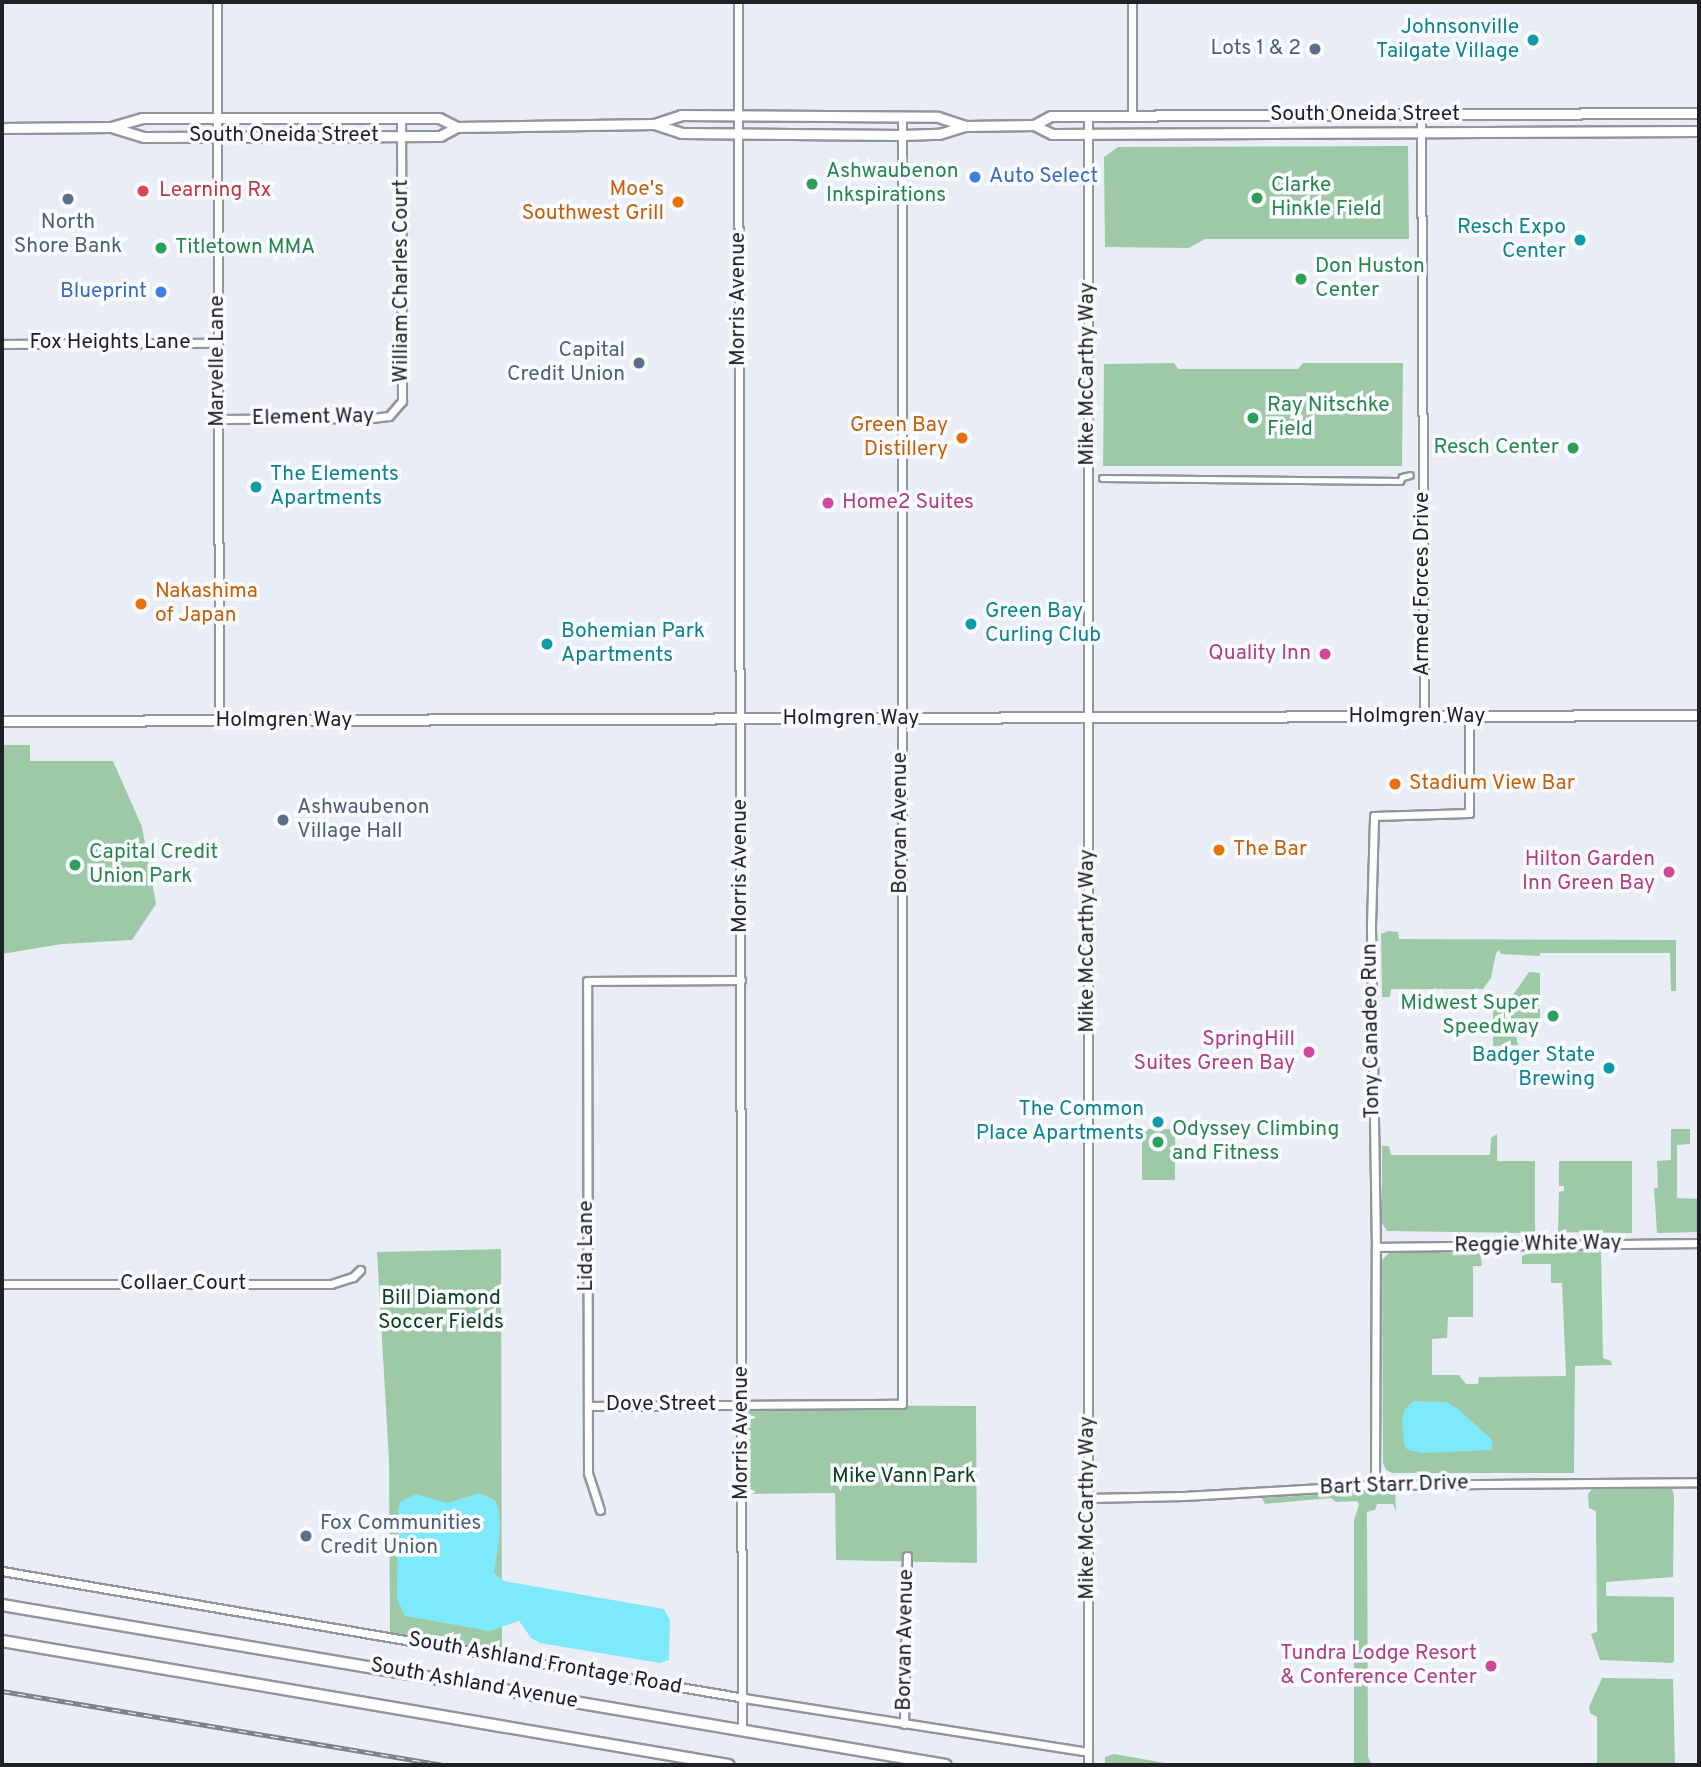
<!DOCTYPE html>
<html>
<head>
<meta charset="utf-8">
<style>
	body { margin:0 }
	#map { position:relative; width:1701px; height:1767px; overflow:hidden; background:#e9eef6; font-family:Overpass,sans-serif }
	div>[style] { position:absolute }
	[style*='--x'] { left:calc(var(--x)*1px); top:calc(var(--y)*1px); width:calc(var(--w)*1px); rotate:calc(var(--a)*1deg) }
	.green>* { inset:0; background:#9dc9a7; transform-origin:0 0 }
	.water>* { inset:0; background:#7ee9fb }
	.roads { filter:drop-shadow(2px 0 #91959c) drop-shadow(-2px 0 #91959c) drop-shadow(0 2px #91959c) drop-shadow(0 -2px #91959c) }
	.pedestrian>* { height:5px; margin:-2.5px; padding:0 2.5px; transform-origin:2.5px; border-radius:2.5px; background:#fff }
	.minor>* { height:7px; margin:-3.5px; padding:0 3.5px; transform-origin:3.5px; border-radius:3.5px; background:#fff }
	.tertiary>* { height:9px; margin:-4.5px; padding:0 4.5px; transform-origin:4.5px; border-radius:4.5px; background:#fff }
	.secondary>* { height:10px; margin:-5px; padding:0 5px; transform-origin:5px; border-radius:5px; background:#fff }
	.rail>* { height:5px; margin-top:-2.5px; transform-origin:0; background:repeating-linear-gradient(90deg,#f9fbfe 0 8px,#7e8187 0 16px); box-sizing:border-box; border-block:2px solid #7e8187 }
	.dots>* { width:19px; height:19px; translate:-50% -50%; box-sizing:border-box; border:4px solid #f9fbfe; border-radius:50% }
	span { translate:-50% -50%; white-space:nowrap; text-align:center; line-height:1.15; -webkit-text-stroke:7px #f9fbfe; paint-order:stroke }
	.culture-label { font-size:21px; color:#0d838f }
	.right { translate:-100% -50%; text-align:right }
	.left { translate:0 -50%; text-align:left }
	.service-label { font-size:21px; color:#4e5e75 }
	.street-label { font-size:21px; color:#202124 }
	.leisure-label { font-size:21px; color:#27864d }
	.shop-label { font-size:21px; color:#366cbe }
	.food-label { font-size:21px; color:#c56008 }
	.health-label { font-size:21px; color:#be3a42 }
	.hotel-label { font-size:21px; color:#b23c85 }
	.park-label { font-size:21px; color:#0c401f }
	.frame { position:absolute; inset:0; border:4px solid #202124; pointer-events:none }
</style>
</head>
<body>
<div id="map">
	<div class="green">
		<i style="clip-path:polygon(1408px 146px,1409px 239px,1205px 239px,1189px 248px,1105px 247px,1104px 157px,1118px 147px)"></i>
		<i style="clip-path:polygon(1174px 363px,1178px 369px,1298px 369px,1303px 363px,1403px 363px,1402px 466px,1103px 466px,1104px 364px)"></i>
		<i style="clip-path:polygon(2px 745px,30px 745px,30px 761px,113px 761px,142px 827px,156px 904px,132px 940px,62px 944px,2px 954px)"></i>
		<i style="clip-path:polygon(1388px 931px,1398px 932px,1399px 939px,1676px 940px,1676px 991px,1671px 991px,1670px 953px,1540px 953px,1540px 956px,1501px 954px,1499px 950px,1496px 953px,1491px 978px,1483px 989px,1391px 989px,1390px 997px,1382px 997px,1381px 934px)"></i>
		<i style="clip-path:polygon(1529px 972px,1540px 973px,1540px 1006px,1520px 1006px,1508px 1002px)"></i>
		<i style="clip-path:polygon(1507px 1004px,1540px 1009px,1540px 1025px,1519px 1025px,1516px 1035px,1518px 1045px,1493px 1046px,1493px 1008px)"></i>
		<i style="left:1175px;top:1129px;width:51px;height:33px;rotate:90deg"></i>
		<i style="clip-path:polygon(1671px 1129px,1690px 1129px,1690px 1144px,1677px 1145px,1677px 1198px,1699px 1199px,1699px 1232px,1657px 1233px,1654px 1188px,1658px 1188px,1657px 1161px,1671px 1160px)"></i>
		<i style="clip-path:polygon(1497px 1134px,1497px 1161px,1535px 1161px,1535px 1233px,1387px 1231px,1382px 1223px,1382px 1146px,1389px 1146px,1391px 1155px,1490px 1155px,1491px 1138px)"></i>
		<i style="clip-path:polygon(1559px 1161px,1632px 1161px,1632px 1233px,1558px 1232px,1559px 1192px,1564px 1191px,1564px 1186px,1559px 1186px)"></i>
		<i style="clip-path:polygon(501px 1249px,502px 1657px,390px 1637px,389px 1461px,377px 1252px)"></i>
		<i style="clip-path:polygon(1396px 1251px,1480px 1253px,1482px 1266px,1473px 1266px,1473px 1317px,1448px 1317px,1447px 1338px,1432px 1339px,1432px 1375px,1459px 1375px,1466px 1384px,1478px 1384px,1479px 1377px,1566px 1376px,1562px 1283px,1551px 1283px,1551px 1264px,1522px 1264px,1522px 1256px,1531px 1252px,1601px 1251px,1603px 1358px,1611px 1361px,1612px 1365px,1575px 1366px,1574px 1473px,1392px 1473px,1386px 1470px,1383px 1463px,1382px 1260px,1389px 1253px)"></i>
		<i style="clip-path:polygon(742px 1405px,976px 1406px,977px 1563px,836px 1560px,835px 1493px,743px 1494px)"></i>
		<i style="clip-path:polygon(1592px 1489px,1672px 1489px,1674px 1494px,1673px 1577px,1606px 1582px,1606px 1596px,1674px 1597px,1674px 1661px,1672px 1663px,1600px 1660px,1591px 1634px,1597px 1632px,1596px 1511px,1589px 1508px,1588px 1494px)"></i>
		<i style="clip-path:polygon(1395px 1490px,1396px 1512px,1393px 1504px,1377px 1504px,1375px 1510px,1367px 1512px,1368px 1757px,1372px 1765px,1354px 1765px,1354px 1520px,1359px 1505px,1357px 1501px,1336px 1502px,1331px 1498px,1265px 1504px,1262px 1498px)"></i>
		<i style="clip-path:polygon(1602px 1678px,1673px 1679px,1675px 1765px,1597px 1765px,1597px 1717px,1590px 1713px,1589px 1707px)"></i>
		<i style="clip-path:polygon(1114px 1754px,1176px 1765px,1105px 1765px,1105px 1757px)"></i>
	</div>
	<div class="water">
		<i style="clip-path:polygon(1414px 1401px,1446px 1402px,1458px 1409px,1492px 1440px,1492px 1450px,1422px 1453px,1408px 1450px,1404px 1445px,1402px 1420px,1405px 1409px)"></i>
		<i style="clip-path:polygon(416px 1494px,447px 1503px,479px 1493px,495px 1500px,499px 1511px,500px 1533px,494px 1573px,504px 1581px,664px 1609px,670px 1620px,669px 1660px,660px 1663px,540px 1643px,531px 1638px,519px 1621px,490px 1631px,405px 1616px,397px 1599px,398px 1511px,400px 1502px)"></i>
	</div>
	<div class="roads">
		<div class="pedestrian">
			<i style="--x:1102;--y:478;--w:298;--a:0.6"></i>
			<i style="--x:1400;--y:481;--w:4;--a:-63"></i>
			<i style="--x:1402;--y:477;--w:8;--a:-14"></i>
		</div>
		<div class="minor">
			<i style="--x:217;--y:2;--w:719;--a:89.84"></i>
			<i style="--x:738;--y:2;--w:1728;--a:89.87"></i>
			<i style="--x:1421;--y:115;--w:603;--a:89.71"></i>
			<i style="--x:1088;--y:116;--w:1649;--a:90"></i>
			<i style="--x:1132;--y:116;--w:114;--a:-90"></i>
			<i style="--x:2;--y:344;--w:216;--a:-0.3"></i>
			<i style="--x:218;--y:419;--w:154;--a:-0.4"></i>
			<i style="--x:372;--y:418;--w:17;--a:-7"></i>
			<i style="--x:389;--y:416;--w:20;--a:-49"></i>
			<i style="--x:402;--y:401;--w:283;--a:-90.2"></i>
			<i style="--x:1376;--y:1247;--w:323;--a:-0.7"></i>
			<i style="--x:2;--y:1284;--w:329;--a:0"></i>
			<i style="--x:331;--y:1284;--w:23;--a:-18"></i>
			<i style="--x:353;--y:1277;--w:10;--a:-45"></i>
			<i style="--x:588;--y:1406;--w:314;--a:-0.4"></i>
			<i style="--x:902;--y:1404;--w:1287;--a:-90"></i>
			<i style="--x:1375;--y:1485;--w:238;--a:-89.8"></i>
			<i style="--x:1376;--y:1247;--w:322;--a:-90.9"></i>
			<i style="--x:1371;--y:925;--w:109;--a:-88.4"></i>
			<i style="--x:1374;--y:816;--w:95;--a:-1.8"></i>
			<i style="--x:1469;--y:813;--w:95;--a:-90"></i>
			<i style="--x:1088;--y:1498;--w:96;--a:-1.2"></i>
			<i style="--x:1184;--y:1496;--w:191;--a:-3.3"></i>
			<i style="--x:1375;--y:1485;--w:324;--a:-0.5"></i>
			<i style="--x:600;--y:1510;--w:39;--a:-108"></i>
			<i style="--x:588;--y:1473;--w:492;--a:-90.1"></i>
			<i style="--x:587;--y:981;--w:154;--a:-0.4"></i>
			<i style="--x:2;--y:1571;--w:753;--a:9.71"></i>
			<i style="--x:744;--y:1698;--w:348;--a:8.9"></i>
			<i style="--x:904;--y:1724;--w:168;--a:-89"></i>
		</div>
		<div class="tertiary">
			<i style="--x:654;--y:124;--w:28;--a:18"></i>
			<i style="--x:681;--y:133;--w:221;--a:0.5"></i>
			<i style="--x:902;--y:135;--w:37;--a:-2"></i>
			<i style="--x:939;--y:134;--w:28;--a:-17"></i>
			<i style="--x:966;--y:126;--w:68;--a:-0.8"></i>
			<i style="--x:1034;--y:125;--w:19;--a:-28"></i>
			<i style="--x:1051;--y:116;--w:648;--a:-0.27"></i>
			<i style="--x:1034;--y:125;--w:20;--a:27"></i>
			<i style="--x:1052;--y:134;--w:647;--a:-0.27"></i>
			<i style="--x:111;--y:127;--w:34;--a:17"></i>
			<i style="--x:144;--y:137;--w:296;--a:-0.2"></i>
			<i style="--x:440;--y:136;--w:19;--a:-28"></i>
			<i style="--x:457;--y:127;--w:197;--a:-0.9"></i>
			<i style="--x:654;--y:124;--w:28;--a:-18"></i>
			<i style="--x:681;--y:115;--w:257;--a:0.4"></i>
			<i style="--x:938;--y:117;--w:29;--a:18"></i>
			<i style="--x:2;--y:128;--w:109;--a:-0.5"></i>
			<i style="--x:111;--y:127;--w:32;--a:-16"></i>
			<i style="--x:142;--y:118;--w:297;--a:0"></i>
			<i style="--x:439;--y:118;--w:20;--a:27"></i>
			<i style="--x:2;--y:721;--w:1697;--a:-0.2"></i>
		</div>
		<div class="secondary">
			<i style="--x:2;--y:1605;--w:957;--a:9.62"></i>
			<i style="--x:2;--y:1641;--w:737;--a:9.68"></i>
		</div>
	</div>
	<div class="rail">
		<i style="--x:2;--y:1691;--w:449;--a:9.5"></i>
	</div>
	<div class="dots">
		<i style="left:1533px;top:40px;background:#0f9aa8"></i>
		<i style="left:1315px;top:49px;background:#5c6f8a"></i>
		<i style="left:975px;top:177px;background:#3f7fe0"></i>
		<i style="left:812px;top:184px;background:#2e9e5b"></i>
		<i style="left:143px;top:191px;background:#e0444e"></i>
		<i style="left:1257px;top:198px;background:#2e9e5b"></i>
		<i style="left:68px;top:199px;background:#5c6f8a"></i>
		<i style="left:678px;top:202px;background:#e8710a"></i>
		<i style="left:1580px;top:240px;background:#0f9aa8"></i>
		<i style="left:161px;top:248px;background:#2e9e5b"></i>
		<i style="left:1301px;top:279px;background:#2e9e5b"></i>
		<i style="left:161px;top:292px;background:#3f7fe0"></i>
		<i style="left:639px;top:363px;background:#5c6f8a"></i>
		<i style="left:1253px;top:418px;background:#2e9e5b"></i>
		<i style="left:962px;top:438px;background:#e8710a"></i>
		<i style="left:1573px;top:448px;background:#2e9e5b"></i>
		<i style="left:256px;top:487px;background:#0f9aa8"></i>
		<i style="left:828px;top:503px;background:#d1479c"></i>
		<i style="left:141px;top:604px;background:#e8710a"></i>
		<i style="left:971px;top:624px;background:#0f9aa8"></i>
		<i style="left:547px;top:644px;background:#0f9aa8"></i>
		<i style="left:1325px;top:654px;background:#d1479c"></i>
		<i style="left:1395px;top:784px;background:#e8710a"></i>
		<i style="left:283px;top:820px;background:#5c6f8a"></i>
		<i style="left:1219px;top:850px;background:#e8710a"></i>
		<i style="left:75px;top:865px;background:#2e9e5b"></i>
		<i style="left:1669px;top:872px;background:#d1479c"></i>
		<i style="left:1553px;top:1016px;background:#2e9e5b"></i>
		<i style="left:1309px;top:1052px;background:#d1479c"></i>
		<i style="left:1609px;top:1068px;background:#0f9aa8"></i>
		<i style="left:1158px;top:1122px;background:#0f9aa8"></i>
		<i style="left:1158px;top:1142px;background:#2e9e5b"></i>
		<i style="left:306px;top:1536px;background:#5c6f8a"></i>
		<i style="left:1491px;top:1666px;background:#d1479c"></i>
	</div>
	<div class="culture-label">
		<span class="right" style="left:1519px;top:40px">Johnsonville<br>Tailgate Village</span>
		<span class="right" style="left:1566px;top:240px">Resch Expo<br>Center</span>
		<span class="left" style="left:270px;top:487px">The Elements<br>Apartments</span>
		<span class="left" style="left:985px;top:624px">Green Bay<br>Curling Club</span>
		<span class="left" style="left:561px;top:644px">Bohemian Park<br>Apartments</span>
		<span class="right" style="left:1595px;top:1068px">Badger State<br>Brewing</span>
		<span class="right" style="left:1144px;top:1122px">The Common<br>Place Apartments</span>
	</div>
	<div class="service-label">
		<span class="right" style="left:1301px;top:49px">Lots 1 &amp; 2</span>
		<span style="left:68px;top:235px">North<br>Shore Bank</span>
		<span class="right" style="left:625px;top:363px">Capital<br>Credit Union</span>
		<span class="left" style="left:297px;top:820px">Ashwaubenon<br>Village Hall</span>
		<span class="left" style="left:320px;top:1536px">Fox Communities<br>Credit Union</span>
	</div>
	<div class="street-label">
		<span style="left:1365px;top:115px">South Oneida Street</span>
		<span style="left:284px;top:136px">South Oneida Street</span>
		<span style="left:402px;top:281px;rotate:-90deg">William Charles Court</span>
		<span style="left:739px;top:299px;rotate:-90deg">Morris Avenue</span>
		<span style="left:110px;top:343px">Fox Heights Lane</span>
		<span style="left:218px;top:361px;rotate:-90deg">Marvelle Lane</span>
		<span style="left:1088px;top:374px;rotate:-90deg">Mike McCarthy Way</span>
		<span style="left:313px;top:418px;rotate:-1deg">Element Way</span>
		<span style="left:1423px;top:584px;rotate:-90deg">Armed Forces Drive</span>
		<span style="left:1417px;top:717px">Holmgren Way</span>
		<span style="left:851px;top:719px">Holmgren Way</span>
		<span style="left:284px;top:721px">Holmgren Way</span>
		<span style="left:901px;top:823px;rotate:-90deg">Borvan Avenue</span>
		<span style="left:741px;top:866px;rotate:-90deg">Morris Avenue</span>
		<span style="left:1088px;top:941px;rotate:-90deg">Mike McCarthy Way</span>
		<span style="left:1372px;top:1031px;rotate:-91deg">Tony Canadeo Run</span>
		<span style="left:1538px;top:1245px;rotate:-1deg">Reggie White Way</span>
		<span style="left:587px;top:1246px;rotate:-90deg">Lida Lane</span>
		<span style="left:183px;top:1284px">Collaer Court</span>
		<span style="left:661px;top:1405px">Dove Street</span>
		<span style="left:742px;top:1433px;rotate:-90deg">Morris Avenue</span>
		<span style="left:1394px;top:1486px;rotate:-2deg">Bart Starr Drive</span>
		<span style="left:1088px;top:1508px;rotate:-90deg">Mike McCarthy Way</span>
		<span style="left:906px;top:1640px;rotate:-89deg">Borvan Avenue</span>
		<span style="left:545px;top:1664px;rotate:10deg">South Ashland Frontage Road</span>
		<span style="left:474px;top:1684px;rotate:10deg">South Ashland Avenue</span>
	</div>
	<div class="leisure-label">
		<span class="left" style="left:826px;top:184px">Ashwaubenon<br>Inkspirations</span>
		<span class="left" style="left:1271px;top:198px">Clarke<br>Hinkle Field</span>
		<span class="left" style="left:175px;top:248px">Titletown MMA</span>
		<span class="left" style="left:1315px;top:279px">Don Huston<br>Center</span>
		<span class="left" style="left:1267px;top:418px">Ray Nitschke<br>Field</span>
		<span class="right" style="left:1559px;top:448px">Resch Center</span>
		<span class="left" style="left:89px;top:865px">Capital Credit<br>Union Park</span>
		<span class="right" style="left:1539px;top:1016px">Midwest Super<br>Speedway</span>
		<span class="left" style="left:1172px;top:1142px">Odyssey Climbing<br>and Fitness</span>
	</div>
	<div class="shop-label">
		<span class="left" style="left:989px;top:177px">Auto Select</span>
		<span class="right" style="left:147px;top:292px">Blueprint</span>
	</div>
	<div class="food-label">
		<span class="right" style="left:664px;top:202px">Moe's<br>Southwest Grill</span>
		<span class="right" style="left:948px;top:438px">Green Bay<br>Distillery</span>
		<span class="left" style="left:155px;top:604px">Nakashima<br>of Japan</span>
		<span class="left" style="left:1409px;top:784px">Stadium View Bar</span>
		<span class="left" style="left:1233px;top:850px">The Bar</span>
	</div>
	<div class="health-label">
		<span class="left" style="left:159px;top:191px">Learning Rx</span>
	</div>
	<div class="hotel-label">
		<span class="left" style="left:842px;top:503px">Home2 Suites</span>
		<span class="right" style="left:1311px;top:654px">Quality Inn</span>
		<span class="right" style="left:1655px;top:872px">Hilton Garden<br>Inn Green Bay</span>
		<span class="right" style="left:1295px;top:1052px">SpringHill<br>Suites Green Bay</span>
		<span class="right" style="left:1477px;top:1666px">Tundra Lodge Resort<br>&amp; Conference Center</span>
	</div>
	<div class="park-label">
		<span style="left:441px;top:1311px">Bill Diamond<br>Soccer Fields</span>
		<span style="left:904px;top:1477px">Mike Vann Park</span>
	</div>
	<div class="frame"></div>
</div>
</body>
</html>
